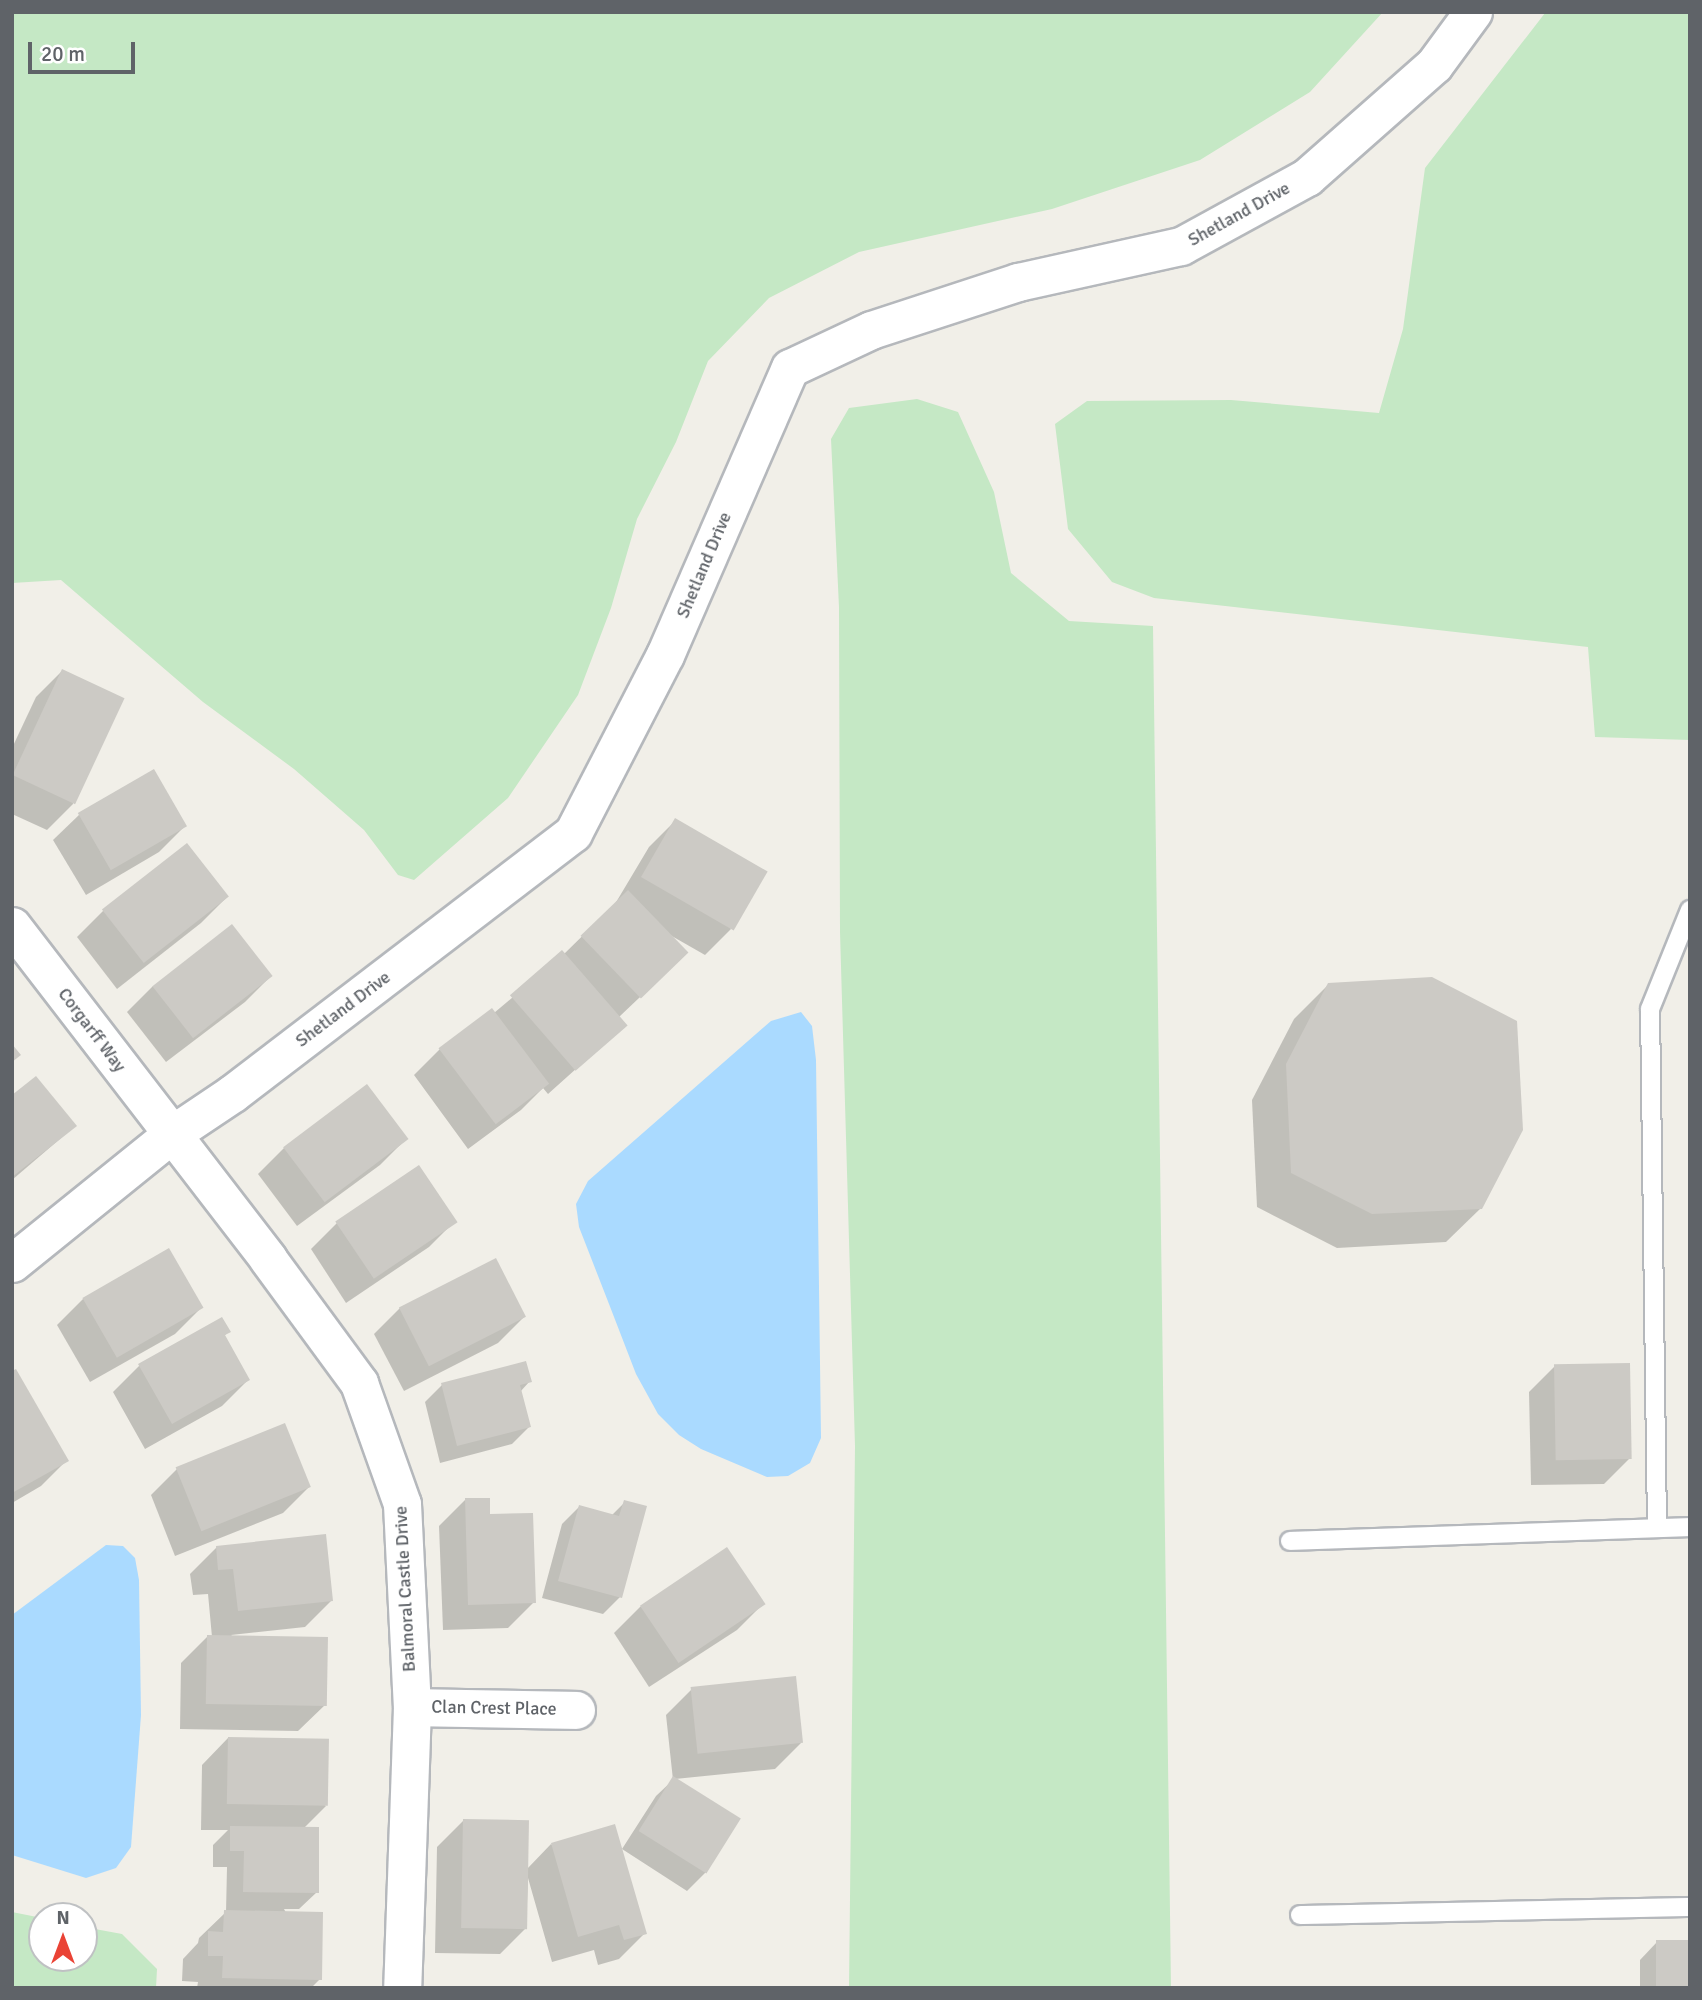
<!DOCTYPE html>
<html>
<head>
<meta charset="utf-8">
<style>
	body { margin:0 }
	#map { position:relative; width:1702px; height:2000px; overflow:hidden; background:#f1efe8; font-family:Signika,sans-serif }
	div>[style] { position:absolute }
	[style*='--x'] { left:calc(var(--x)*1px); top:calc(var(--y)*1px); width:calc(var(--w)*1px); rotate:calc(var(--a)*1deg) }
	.green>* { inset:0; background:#c5e8c5 }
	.water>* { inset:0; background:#aadaff }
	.shadow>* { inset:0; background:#0003 }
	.building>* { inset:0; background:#cccac5; transform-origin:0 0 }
	.roads { filter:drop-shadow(2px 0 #b5b8bc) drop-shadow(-2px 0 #b5b8bc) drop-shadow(0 2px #b5b8bc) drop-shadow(0 -2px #b5b8bc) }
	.service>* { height:18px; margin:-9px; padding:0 9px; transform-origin:9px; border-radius:9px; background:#fff }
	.minor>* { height:37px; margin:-18.5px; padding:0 18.5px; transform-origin:18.5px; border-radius:18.5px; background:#fff }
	span { translate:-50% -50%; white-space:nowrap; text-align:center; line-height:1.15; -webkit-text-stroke:6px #fff; paint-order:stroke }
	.street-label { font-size:18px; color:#5f6368 }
	.frame { position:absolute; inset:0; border:14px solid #5f6368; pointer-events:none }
	.north { position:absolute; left:28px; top:1902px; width:70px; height:70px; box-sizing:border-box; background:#fff; border:2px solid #bfc1c3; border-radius:50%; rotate:0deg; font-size:19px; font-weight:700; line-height:28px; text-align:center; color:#5f6368 }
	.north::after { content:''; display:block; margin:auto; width:24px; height:32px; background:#ea4335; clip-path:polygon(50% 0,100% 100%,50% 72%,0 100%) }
	.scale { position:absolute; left:28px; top:42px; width:107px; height:32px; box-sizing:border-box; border:4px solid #5f6368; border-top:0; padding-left:9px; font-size:21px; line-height:24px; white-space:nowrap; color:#5f6368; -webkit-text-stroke:5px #fff; paint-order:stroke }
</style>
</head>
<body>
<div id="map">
	<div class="green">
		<i style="clip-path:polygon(12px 12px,1383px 12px,1310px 92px,1200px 160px,1052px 209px,859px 252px,769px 298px,708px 361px,676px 442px,637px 519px,611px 608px,578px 695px,508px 798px,414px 880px,398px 875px,364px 830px,294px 769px,203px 702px,61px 580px,12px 583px)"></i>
		<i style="clip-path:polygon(1690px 12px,1690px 740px,1595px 737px,1588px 647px,1154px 598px,1112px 582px,1068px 529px,1055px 424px,1087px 401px,1231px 400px,1379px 413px,1403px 329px,1425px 168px,1545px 13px)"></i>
		<i style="clip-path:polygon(917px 399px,958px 412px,994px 492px,1011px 573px,1069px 621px,1153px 626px,1171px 1988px,849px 1988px,855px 1446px,840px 932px,839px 607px,831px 439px,849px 408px)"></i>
		<i style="clip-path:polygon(12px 1912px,42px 1918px,42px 1958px,84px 1958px,84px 1927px,122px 1934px,157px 1969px,156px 1988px,12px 1988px)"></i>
	</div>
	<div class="water">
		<i style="clip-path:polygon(801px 1012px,812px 1026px,816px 1060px,821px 1438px,810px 1463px,788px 1476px,767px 1477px,701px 1449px,679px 1435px,658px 1414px,636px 1374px,609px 1304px,579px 1227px,576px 1204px,588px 1181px,771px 1021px)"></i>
		<i style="clip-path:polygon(106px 1545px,123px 1546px,135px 1558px,139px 1580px,141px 1715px,131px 1847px,116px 1868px,86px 1878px,12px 1855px,12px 1615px)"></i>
	</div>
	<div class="shadow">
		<i style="clip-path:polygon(62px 671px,73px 804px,47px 830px,12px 814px,12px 748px,36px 697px)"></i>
		<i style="clip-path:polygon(80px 814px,185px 826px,159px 852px,86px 895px,53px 840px)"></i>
		<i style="clip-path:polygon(675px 821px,731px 929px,705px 955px,670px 935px,659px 979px,619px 1017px,625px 1025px,548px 1094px,543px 1088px,521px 1110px,468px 1149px,414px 1075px,440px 1049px,494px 1013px,564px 954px,615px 904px,649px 847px)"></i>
		<i style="clip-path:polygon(187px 846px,227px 897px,201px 923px,117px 989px,77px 937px,103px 911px)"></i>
		<i style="clip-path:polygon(271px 976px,245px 1002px,166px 1062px,127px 1012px,153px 986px)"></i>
		<i style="clip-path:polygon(1329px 984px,1481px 1208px,1446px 1242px,1337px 1248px,1257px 1207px,1252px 1100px,1294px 1019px)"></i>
		<i style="clip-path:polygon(367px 1087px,406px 1139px,380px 1165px,297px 1226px,258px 1174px,284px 1148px)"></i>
		<i style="clip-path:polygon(12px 1097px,75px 1126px,12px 1180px)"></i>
		<i style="clip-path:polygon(455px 1221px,429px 1247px,346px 1303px,311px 1249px,337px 1223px)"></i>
		<i style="clip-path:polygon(83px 1299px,201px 1308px,175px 1334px,90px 1382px,57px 1325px)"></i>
		<i style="clip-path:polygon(400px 1308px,524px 1317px,498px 1343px,404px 1391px,374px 1334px)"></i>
		<i style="clip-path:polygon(221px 1319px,228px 1332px,223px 1337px,248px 1380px,222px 1406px,145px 1449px,113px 1392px,139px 1366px)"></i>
		<i style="clip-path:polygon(1555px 1366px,1630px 1458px,1604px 1484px,1531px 1485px,1529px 1392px)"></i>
		<i style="clip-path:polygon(12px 1373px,67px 1460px,41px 1486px,12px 1503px)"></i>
		<i style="clip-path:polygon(530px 1381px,520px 1392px,529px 1427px,512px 1444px,440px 1463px,425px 1402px,442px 1385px)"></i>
		<i style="clip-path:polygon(177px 1469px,309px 1487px,283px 1513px,175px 1556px,151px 1495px)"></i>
		<i style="clip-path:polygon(465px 1500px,489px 1516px,534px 1602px,508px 1628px,443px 1630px,439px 1526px)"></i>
		<i style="clip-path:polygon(625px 1502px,620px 1597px,603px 1614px,542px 1598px,562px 1524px,579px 1507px,611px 1516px)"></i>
		<i style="clip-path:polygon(217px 1547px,331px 1601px,305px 1627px,231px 1635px,325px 1705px,298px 1731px,180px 1729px,181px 1663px,207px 1637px,212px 1637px,208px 1594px,193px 1595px,190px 1574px)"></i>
		<i style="clip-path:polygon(727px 1550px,763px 1604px,737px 1630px,649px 1687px,614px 1633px,640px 1607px)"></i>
		<i style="clip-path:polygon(692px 1689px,801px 1743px,775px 1769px,675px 1779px,739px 1820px,705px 1873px,687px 1891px,622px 1849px,656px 1796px,673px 1780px,666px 1715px)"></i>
		<i style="clip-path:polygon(228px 1738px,326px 1806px,303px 1829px,317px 1892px,299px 1909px,284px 1909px,320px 1979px,311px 1988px,197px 1988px,198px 1982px,182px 1981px,183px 1959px,198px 1943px,199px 1938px,226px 1912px,227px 1867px,213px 1867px,213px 1845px,228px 1830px,201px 1830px,202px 1765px)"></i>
		<i style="clip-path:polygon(463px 1821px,527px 1869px,551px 1844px,645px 1933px,619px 1959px,598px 1965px,594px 1950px,552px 1962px,528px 1878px,526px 1928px,500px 1954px,435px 1953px,437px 1847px)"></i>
		<i style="clip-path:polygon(1657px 1942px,1690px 1988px,1640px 1988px,1640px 1960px)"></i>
	</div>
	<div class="building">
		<i style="left:62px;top:669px;width:69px;height:117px;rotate:25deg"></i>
		<i style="left:154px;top:769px;width:66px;height:88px;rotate:60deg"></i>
		<i style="left:675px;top:818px;width:107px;height:68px;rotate:30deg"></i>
		<i style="left:187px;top:843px;width:68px;height:108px;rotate:52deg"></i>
		<i style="left:628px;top:890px;width:87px;height:66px;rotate:46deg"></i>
		<i style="left:232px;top:924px;width:66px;height:101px;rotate:52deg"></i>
		<i style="left:562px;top:950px;width:100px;height:69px;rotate:49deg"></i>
		<i style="clip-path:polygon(1432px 977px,1517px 1021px,1523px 1130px,1482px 1209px,1372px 1214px,1291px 1173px,1286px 1064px,1328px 983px)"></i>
		<i style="left:492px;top:1008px;width:95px;height:67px;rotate:53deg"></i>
		<i style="clip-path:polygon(12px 1044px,21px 1055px,12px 1062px)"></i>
		<i style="clip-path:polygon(36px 1076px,77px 1126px,12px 1177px,12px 1095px)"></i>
		<i style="left:367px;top:1084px;width:69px;height:105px;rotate:53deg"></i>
		<i style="left:419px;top:1165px;width:69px;height:101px;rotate:56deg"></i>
		<i style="left:169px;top:1248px;width:69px;height:100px;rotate:60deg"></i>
		<i style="left:496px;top:1258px;width:66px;height:109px;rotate:63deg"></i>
		<i style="clip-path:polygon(222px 1317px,231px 1332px,225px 1335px,250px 1380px,172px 1424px,138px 1364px)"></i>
		<i style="clip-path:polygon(526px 1361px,532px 1382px,520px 1385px,531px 1427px,457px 1446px,441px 1383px)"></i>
		<i style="left:1630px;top:1363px;width:96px;height:76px;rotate:89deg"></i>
		<i style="clip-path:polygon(16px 1369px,69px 1461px,12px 1493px,12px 1371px)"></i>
		<i style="left:285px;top:1423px;width:69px;height:118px;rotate:68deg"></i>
		<i style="clip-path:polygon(465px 1498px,490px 1498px,490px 1514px,533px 1513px,536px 1603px,468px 1605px)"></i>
		<i style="clip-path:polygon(624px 1500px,647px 1506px,622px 1598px,558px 1581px,579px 1505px,619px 1516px)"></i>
		<i style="clip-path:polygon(326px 1534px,333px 1601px,238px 1611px,233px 1569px,218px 1570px,216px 1546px)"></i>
		<i style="left:727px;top:1547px;width:69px;height:105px;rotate:56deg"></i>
		<i style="left:207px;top:1635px;width:121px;height:69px;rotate:1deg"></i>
		<i style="left:796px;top:1676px;width:67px;height:106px;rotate:84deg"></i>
		<i style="left:228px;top:1737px;width:101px;height:67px;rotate:1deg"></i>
		<i style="left:673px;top:1776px;width:80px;height:65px;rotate:32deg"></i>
		<i style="left:463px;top:1819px;width:66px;height:109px;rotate:1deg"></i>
		<i style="clip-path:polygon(615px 1824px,647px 1934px,624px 1940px,619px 1925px,578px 1937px,551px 1843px)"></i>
		<i style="clip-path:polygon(230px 1826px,319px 1827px,319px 1893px,243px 1892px,244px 1851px,230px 1851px)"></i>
		<i style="clip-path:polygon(224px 1910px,323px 1912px,322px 1980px,222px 1978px,223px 1956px,208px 1956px,208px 1931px,223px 1932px)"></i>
		<i style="left:1690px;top:1940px;width:48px;height:34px;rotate:90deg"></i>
	</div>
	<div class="roads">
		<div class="service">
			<i style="--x:1657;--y:1528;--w:519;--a:-90.77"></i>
			<i style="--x:1650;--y:1009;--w:107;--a:-68"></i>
			<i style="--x:1290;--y:1541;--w:400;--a:-2"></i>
			<i style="--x:1300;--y:1915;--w:390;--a:-1.2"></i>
		</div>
		<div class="minor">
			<i style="--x:12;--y:926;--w:420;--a:52.4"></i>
			<i style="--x:268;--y:1259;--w:154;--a:53.7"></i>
			<i style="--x:359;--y:1383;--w:128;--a:70.4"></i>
			<i style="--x:402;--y:1504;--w:203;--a:87.2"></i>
			<i style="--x:412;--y:1707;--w:281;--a:92"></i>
			<i style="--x:12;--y:1263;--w:206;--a:-38.9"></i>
			<i style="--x:172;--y:1134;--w:73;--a:-33.9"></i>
			<i style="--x:233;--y:1093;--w:428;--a:-37.4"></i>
			<i style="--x:573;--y:833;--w:200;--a:-62.7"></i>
			<i style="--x:665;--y:655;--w:313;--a:-66.5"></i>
			<i style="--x:790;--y:368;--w:89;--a:-25.1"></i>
			<i style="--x:871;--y:330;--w:155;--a:-18.1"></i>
			<i style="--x:1018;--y:282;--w:167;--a:-12.5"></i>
			<i style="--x:1181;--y:246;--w:144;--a:-28.7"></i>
			<i style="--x:1307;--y:177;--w:169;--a:-41.4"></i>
			<i style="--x:1434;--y:65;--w:66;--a:-53.7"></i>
			<i style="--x:412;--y:1707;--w:164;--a:1"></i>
		</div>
	</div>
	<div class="street-label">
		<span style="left:1239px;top:214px;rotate:-29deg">Shetland Drive</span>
		<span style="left:704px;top:565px;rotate:-67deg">Shetland Drive</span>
		<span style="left:343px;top:1009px;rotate:-37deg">Shetland Drive</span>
		<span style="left:92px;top:1030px;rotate:53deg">Corgarff Way</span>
		<span style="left:405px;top:1589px;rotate:-93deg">Balmoral Castle Drive</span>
		<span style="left:494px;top:1708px;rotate:1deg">Clan Crest Place</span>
	</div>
	<div class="frame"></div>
	<div class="north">N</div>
	<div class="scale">20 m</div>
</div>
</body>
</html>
